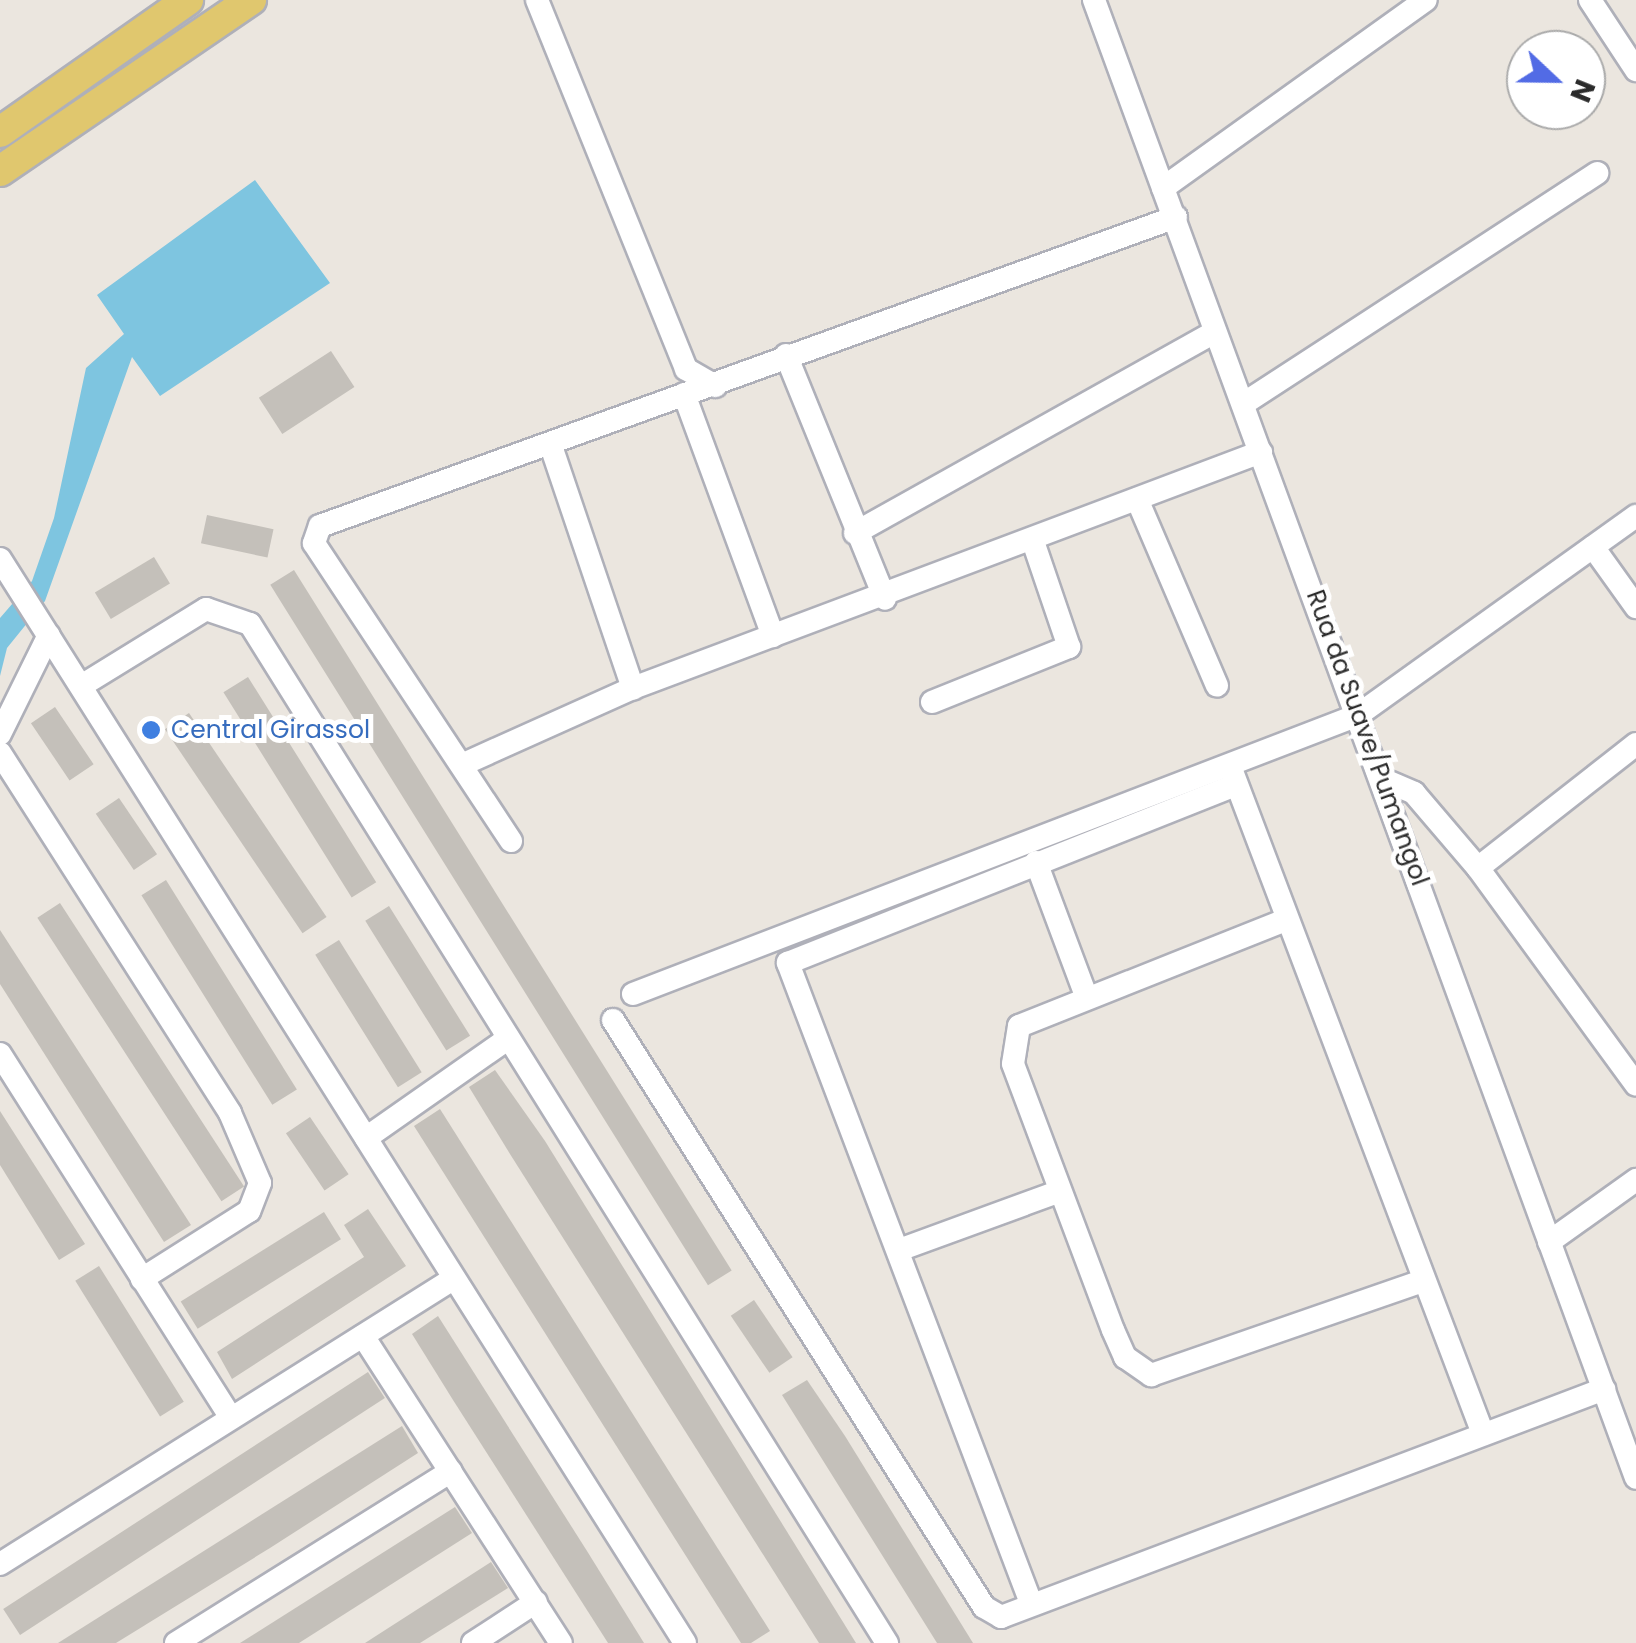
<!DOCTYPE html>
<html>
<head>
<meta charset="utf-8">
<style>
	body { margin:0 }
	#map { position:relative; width:1636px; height:1643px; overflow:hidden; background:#ebe6df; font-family:Poppins,sans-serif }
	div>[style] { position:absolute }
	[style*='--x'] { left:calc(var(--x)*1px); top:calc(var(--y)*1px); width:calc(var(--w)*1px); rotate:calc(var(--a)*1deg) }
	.water>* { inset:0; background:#7ec5e0 }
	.building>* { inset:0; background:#c4c0ba; transform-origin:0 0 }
	.roads { filter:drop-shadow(2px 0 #afb0b9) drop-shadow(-2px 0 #afb0b9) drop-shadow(0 2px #afb0b9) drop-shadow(0 -2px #afb0b9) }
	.minor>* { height:22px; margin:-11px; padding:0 11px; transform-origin:11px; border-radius:11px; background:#fff }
	.major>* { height:30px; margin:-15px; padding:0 15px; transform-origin:15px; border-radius:15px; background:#e0c76e }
	.dots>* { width:28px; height:28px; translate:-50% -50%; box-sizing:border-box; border:5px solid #fff; border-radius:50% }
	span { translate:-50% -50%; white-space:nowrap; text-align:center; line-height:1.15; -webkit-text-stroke:10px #fff; paint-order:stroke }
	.shop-label { font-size:25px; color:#366cbe }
	.left { translate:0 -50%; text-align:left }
	.street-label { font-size:25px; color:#2b2b2b }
	.north { position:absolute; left:1506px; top:30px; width:100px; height:100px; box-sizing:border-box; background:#fff; border:2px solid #aaa; border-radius:50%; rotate:112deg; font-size:28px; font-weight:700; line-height:40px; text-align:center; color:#2b2b2b }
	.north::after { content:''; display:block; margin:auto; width:35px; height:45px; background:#526be5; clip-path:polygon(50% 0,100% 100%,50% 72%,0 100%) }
</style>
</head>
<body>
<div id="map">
	<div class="water">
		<i style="clip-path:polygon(255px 180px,330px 283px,160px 396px,132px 357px,45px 601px,7px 648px,0 676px,0 618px,32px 581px,54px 518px,86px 368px,124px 334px,97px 295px)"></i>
	</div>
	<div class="building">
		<i style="left:331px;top:351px;width:43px;height:86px;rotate:57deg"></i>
		<i style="left:207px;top:515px;width:68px;height:29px;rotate:12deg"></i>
		<i style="left:154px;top:557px;width:31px;height:69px;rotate:59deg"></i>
		<i style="left:294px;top:570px;width:826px;height:28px;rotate:58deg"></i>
		<i style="left:248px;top:677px;width:242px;height:29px;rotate:58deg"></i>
		<i style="left:55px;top:707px;width:69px;height:29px;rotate:56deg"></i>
		<i style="left:189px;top:713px;width:246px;height:29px;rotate:56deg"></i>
		<i style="left:119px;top:798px;width:68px;height:28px;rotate:56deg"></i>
		<i style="left:166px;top:880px;width:247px;height:29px;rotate:58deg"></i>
		<i style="left:60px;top:903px;width:338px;height:27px;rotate:57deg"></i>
		<i style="left:389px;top:906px;width:153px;height:28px;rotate:58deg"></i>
		<i style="clip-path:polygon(0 930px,191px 1225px,164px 1242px,0 984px)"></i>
		<i style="left:339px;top:940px;width:156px;height:28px;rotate:58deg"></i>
		<i style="clip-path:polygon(495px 1070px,545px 1141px,856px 1643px,819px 1643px,510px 1154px,469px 1087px)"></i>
		<i style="clip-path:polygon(440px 1109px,770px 1631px,751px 1643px,741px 1643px,414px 1126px)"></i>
		<i style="clip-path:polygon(0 1111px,85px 1244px,59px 1260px,0 1165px)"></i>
		<i style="left:310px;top:1117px;width:69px;height:29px;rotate:56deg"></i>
		<i style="clip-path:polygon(368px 1209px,406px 1266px,232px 1379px,217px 1352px,364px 1257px,344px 1225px)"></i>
		<i style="left:324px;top:1212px;width:32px;height:169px;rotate:58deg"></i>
		<i style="left:99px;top:1266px;width:160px;height:28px;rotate:58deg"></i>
		<i style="left:754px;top:1300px;width:69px;height:28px;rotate:56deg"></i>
		<i style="clip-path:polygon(438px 1316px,587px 1551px,644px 1643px,608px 1643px,453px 1400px,412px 1334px)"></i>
		<i style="left:368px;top:1372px;width:31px;height:435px;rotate:57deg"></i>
		<i style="clip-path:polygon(807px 1380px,845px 1436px,973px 1643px,937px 1643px,782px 1395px)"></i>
		<i style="clip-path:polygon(402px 1426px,418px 1453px,270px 1548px,116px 1643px,58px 1643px)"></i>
		<i style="clip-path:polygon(455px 1507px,472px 1533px,299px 1643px,240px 1643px)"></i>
		<i style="clip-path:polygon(491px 1562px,508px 1588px,420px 1643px,365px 1643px)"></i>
	</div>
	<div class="roads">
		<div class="minor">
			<i style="--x:537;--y:0;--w:398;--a:68"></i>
			<i style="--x:686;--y:369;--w:34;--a:30"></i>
			<i style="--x:1094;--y:0;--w:1574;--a:69.86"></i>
			<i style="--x:1590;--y:0;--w:84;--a:56.7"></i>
			<i style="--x:1163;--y:188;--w:323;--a:-35.6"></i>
			<i style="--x:786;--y:355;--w:263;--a:67.9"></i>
			<i style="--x:684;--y:394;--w:258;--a:69.8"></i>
			<i style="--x:1243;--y:404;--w:423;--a:-33.1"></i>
			<i style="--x:551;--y:446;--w:256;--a:71.3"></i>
			<i style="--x:1137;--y:499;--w:203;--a:66.8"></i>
			<i style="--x:855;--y:533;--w:412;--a:-29.2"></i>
			<i style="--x:1593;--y:547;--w:74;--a:54.4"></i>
			<i style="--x:0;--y:559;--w:1282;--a:57.71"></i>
			<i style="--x:81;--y:686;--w:147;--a:-31.6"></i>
			<i style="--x:206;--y:609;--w:46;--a:18.8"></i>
			<i style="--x:250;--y:624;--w:1202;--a:57.99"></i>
			<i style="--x:932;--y:702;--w:148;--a:-21.9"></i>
			<i style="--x:1069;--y:647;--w:112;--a:-108.8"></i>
			<i style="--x:0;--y:734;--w:110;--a:-63.7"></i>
			<i style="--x:0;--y:753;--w:427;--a:57.4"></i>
			<i style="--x:230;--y:1113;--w:76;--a:66.8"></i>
			<i style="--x:260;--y:1183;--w:30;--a:111"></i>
			<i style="--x:249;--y:1211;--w:127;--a:147.6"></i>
			<i style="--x:466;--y:763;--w:183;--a:-24.2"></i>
			<i style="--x:633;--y:688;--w:671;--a:-20.6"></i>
			<i style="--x:1233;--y:774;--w:706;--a:69.25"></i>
			<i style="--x:1384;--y:780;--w:33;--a:23"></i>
			<i style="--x:1414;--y:793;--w:99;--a:49.5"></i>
			<i style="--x:1478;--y:868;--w:268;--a:53.9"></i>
			<i style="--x:511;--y:841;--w:357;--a:-123.5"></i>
			<i style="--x:314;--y:543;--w:18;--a:-71"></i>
			<i style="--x:320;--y:526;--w:910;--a:-19.85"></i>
			<i style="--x:1036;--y:862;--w:143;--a:69.5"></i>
			<i style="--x:1478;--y:868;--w:201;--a:-38.1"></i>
			<i style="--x:1283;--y:921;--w:284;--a:158.3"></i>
			<i style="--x:1019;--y:1026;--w:38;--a:99"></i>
			<i style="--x:1013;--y:1064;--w:284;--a:69.4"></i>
			<i style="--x:1113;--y:1330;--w:30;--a:66"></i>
			<i style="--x:1125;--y:1357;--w:32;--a:35"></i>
			<i style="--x:1151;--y:1375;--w:287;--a:-19.1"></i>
			<i style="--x:633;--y:994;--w:777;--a:-21.05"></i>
			<i style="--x:1358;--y:715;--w:342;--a:-35.6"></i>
			<i style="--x:613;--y:1020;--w:694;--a:57.71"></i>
			<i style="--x:984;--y:1607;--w:20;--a:30"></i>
			<i style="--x:1001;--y:1617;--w:645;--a:-20.71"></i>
			<i style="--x:0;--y:1054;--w:429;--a:57.6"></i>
			<i style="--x:366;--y:1138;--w:171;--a:-35"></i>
			<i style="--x:1549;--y:1242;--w:107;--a:-35.5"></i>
			<i style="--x:899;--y:1250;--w:171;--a:-20.1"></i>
			<i style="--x:363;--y:1336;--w:365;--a:57.2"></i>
			<i style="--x:0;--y:1564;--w:535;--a:-32.18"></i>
			<i style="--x:1031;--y:1603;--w:685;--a:-110.79"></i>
			<i style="--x:788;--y:963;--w:482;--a:-21.7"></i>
			<i style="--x:176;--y:1643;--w:324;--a:-32"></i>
			<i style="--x:473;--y:1643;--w:75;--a:-33.1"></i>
		</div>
		<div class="major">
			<i style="--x:0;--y:132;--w:230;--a:-35.1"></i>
			<i style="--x:0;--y:171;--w:304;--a:-34.3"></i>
		</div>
	</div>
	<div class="dots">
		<i style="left:151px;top:730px;background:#3f7fe0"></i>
	</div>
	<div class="shop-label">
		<span class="left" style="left:171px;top:730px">Central Girassol</span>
	</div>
	<div class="street-label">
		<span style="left:1367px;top:738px;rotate:70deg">Rua da Suave/Pumangol</span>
	</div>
	<div class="north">N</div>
</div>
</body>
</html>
